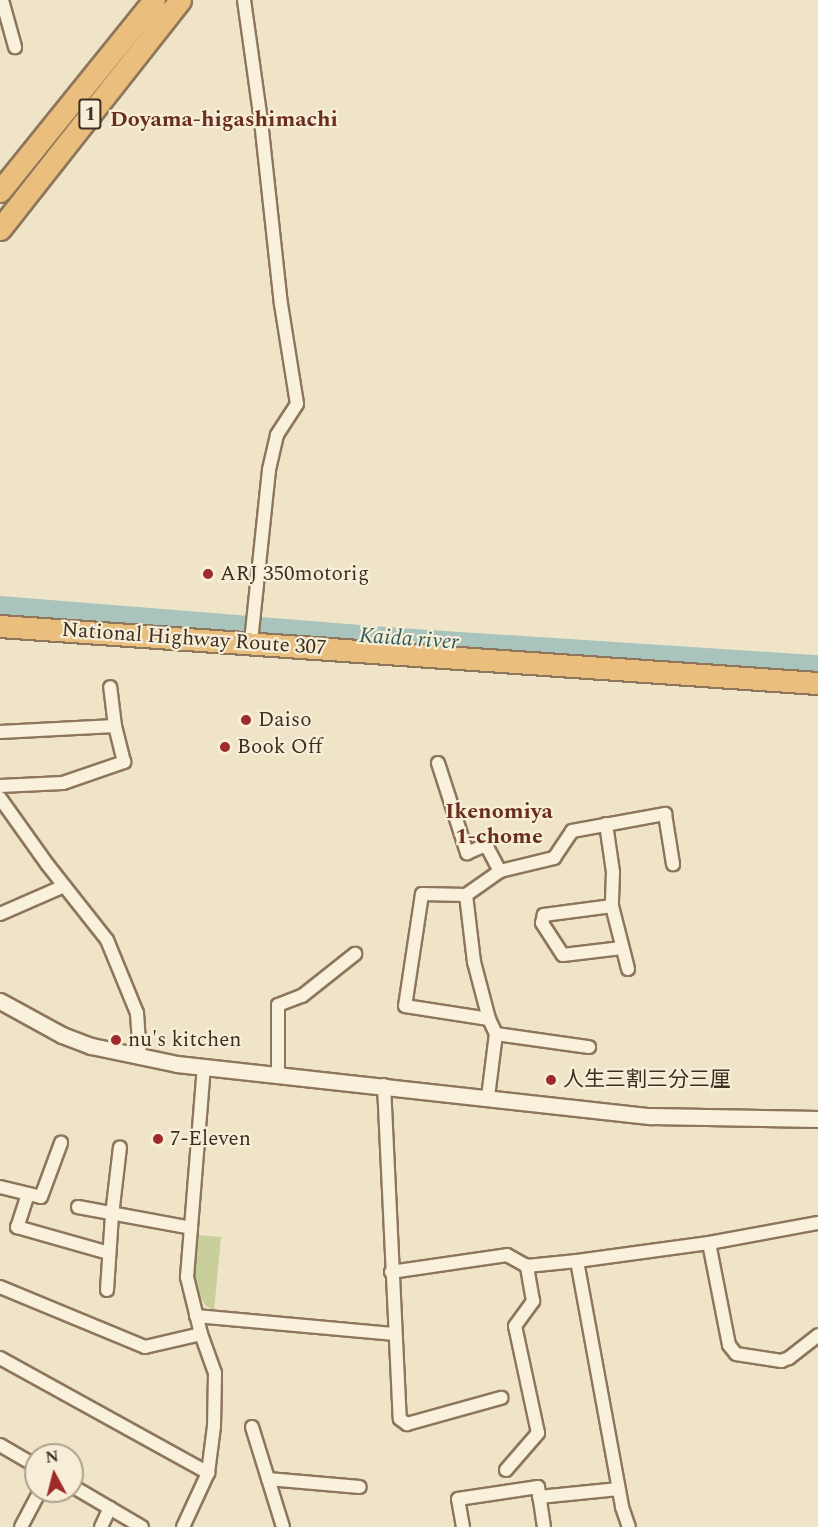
<!DOCTYPE html>
<html>
<head>
<meta charset="utf-8">
<style>
	body { margin:0 }
	#map { position:relative; width:818px; height:1527px; overflow:hidden; background:#f0e4c8; font-family:Spectral,"Noto Sans JP",serif }
	div>[style] { position:absolute }
	[style*='--x'] { left:calc(var(--x)*1px); top:calc(var(--y)*1px); width:calc(var(--w)*1px); rotate:calc(var(--a)*1deg) }
	.green>* { inset:0; background:#c9cf9b }
	.river>* { height:26px; margin:-13px; padding:0 13px; transform-origin:13px; border-radius:13px; background:#a9c4bc }
	.roads { filter:drop-shadow(2px 0 #8d765c) drop-shadow(-2px 0 #8d765c) drop-shadow(0 2px #8d765c) drop-shadow(0 -2px #8d765c) }
	.minor>* { height:12px; margin:-6px; padding:0 6px; transform-origin:6px; border-radius:6px; background:#faf1dc }
	.tertiary>* { height:15px; margin:-7.5px; padding:0 7.5px; transform-origin:7.5px; border-radius:7.5px; background:#faf1dc }
	.trunk>* { height:21px; margin:-10.5px; padding:0 10.5px; transform-origin:10.5px; border-radius:10.5px; background:#eabe7c }
	.dots>* { width:16px; height:16px; translate:-50% -50%; box-sizing:border-box; border:3px solid #f7eed8; border-radius:50% }
	span { translate:-50% -50%; white-space:nowrap; text-align:center; line-height:1.15; -webkit-text-stroke:4.5px #f7eed8; paint-order:stroke }
	.shield-label span { padding:2px 4px; background:#f7eed8; border:2px solid; border-radius:4px; -webkit-text-stroke-width:0 }
	.shield-label { font-size:20px; color:#3d2e20; font-weight:700 }
	.poi-label { font-size:21px; color:#3d2e20 }
	.left { translate:0 -50%; text-align:left }
	.street-label { font-size:21px; color:#3d2e20 }
	.neighbourhood-label { font-size:22px; color:#6b2e1e; font-weight:700 }
	.water-label { font-size:22px; color:#2f5d5a; font-style:italic }
	.north { position:absolute; left:24px; top:1443px; width:60px; height:60px; box-sizing:border-box; background:#f7eed8; border:2px solid #ada18e; border-radius:50%; rotate:353deg; font-size:16px; font-weight:700; line-height:24px; text-align:center; color:#3d2e20 }
	.north::after { content:''; display:block; margin:auto; width:21px; height:27px; background:#9e2a2b; clip-path:polygon(50% 0,100% 100%,50% 72%,0 100%) }
</style>
</head>
<body>
<div id="map">
	<div class="green">
		<i style="clip-path:polygon(196px 1235px,221px 1237px,214px 1311px,205px 1305px,191px 1281px)"></i>
	</div>
	<div class="river">
		<i style="--x:0;--y:609;--w:399;--a:4.6"></i>
		<i style="--x:398;--y:641;--w:421;--a:3.7"></i>
	</div>
	<div class="roads">
		<div class="minor">
			<i style="--x:2;--y:0;--w:49;--a:74.5"></i>
			<i style="--x:244;--y:0;--w:122;--a:82"></i>
			<i style="--x:261;--y:121;--w:184;--a:83.8"></i>
			<i style="--x:281;--y:304;--w:101;--a:80.9"></i>
			<i style="--x:297;--y:404;--w:37;--a:123"></i>
			<i style="--x:277;--y:435;--w:36;--a:103"></i>
			<i style="--x:269;--y:470;--w:173;--a:96"></i>
			<i style="--x:0;--y:732;--w:115;--a:-3"></i>
			<i style="--x:438;--y:763;--w:95;--a:72.1"></i>
			<i style="--x:467;--y:853;--w:21;--a:-23"></i>
			<i style="--x:486;--y:845;--w:30;--a:62"></i>
			<i style="--x:0;--y:786;--w:63;--a:-2.7"></i>
			<i style="--x:63;--y:783;--w:65;--a:-19"></i>
			<i style="--x:124;--y:762;--w:37;--a:-104"></i>
			<i style="--x:115;--y:726;--w:39;--a:-97"></i>
			<i style="--x:0;--y:798;--w:81;--a:54.5"></i>
			<i style="--x:47;--y:864;--w:97;--a:51.7"></i>
			<i style="--x:107;--y:940;--w:79;--a:67.7"></i>
			<i style="--x:137;--y:1013;--w:45;--a:86.2"></i>
			<i style="--x:606;--y:824;--w:49;--a:81.7"></i>
			<i style="--x:613;--y:872;--w:34;--a:92"></i>
			<i style="--x:612;--y:906;--w:65;--a:75.7"></i>
			<i style="--x:466;--y:895;--w:42;--a:-35.2"></i>
			<i style="--x:500;--y:871;--w:56;--a:-13.5"></i>
			<i style="--x:554;--y:858;--w:32;--a:-56"></i>
			<i style="--x:572;--y:831;--w:95;--a:-10.4"></i>
			<i style="--x:665;--y:814;--w:51;--a:80.9"></i>
			<i style="--x:612;--y:906;--w:69;--a:172.5"></i>
			<i style="--x:544;--y:915;--w:8;--a:104"></i>
			<i style="--x:542;--y:923;--w:38;--a:57"></i>
			<i style="--x:563;--y:955;--w:59;--a:-6.8"></i>
			<i style="--x:0;--y:914;--w:70;--a:-23.6"></i>
			<i style="--x:496;--y:1034;--w:94;--a:8"></i>
			<i style="--x:278;--y:1074;--w:69;--a:-90"></i>
			<i style="--x:278;--y:1005;--w:26;--a:-21"></i>
			<i style="--x:302;--y:996;--w:68;--a:-38.4"></i>
			<i style="--x:384;--y:1085;--w:334;--a:87.3"></i>
			<i style="--x:400;--y:1419;--w:9;--a:36"></i>
			<i style="--x:407;--y:1424;--w:98;--a:-15.5"></i>
			<i style="--x:488;--y:1097;--w:64;--a:-82.8"></i>
			<i style="--x:496;--y:1034;--w:17;--a:-115"></i>
			<i style="--x:489;--y:1019;--w:59;--a:-104.7"></i>
			<i style="--x:474;--y:962;--w:67;--a:-96.8"></i>
			<i style="--x:466;--y:895;--w:44;--a:-178.7"></i>
			<i style="--x:422;--y:894;--w:113;--a:98.6"></i>
			<i style="--x:405;--y:1006;--w:85;--a:8.8"></i>
			<i style="--x:0;--y:1187;--w:42;--a:13.7"></i>
			<i style="--x:41;--y:1197;--w:58;--a:-69.7"></i>
			<i style="--x:28;--y:1194;--w:35;--a:108"></i>
			<i style="--x:17;--y:1227;--w:96;--a:15.8"></i>
			<i style="--x:78;--y:1207;--w:115;--a:10.5"></i>
			<i style="--x:709;--y:1243;--w:104;--a:78.9"></i>
			<i style="--x:729;--y:1345;--w:11;--a:52"></i>
			<i style="--x:736;--y:1354;--w:46;--a:8.8"></i>
			<i style="--x:781;--y:1361;--w:9;--a:-21"></i>
			<i style="--x:789;--y:1358;--w:37;--a:-38"></i>
			<i style="--x:577;--y:1261;--w:250;--a:79.6"></i>
			<i style="--x:622;--y:1507;--w:21;--a:71"></i>
			<i style="--x:391;--y:1272;--w:117;--a:-8.3"></i>
			<i style="--x:507;--y:1255;--w:23;--a:29"></i>
			<i style="--x:527;--y:1266;--w:50;--a:-5.7"></i>
			<i style="--x:577;--y:1261;--w:133;--a:-7.8"></i>
			<i style="--x:709;--y:1243;--w:111;--a:-10.4"></i>
			<i style="--x:0;--y:1287;--w:157;--a:22.5"></i>
			<i style="--x:145;--y:1347;--w:57;--a:-13.1"></i>
			<i style="--x:107;--y:1290;--w:75;--a:-86.2"></i>
			<i style="--x:112;--y:1215;--w:68;--a:-83.3"></i>
			<i style="--x:196;--y:1316;--w:200;--a:5.2"></i>
			<i style="--x:0;--y:1358;--w:238;--a:28.9"></i>
			<i style="--x:252;--y:1427;--w:105;--a:72.8"></i>
			<i style="--x:0;--y:1445;--w:42;--a:30.3"></i>
			<i style="--x:506;--y:1470;--w:49;--a:-49.1"></i>
			<i style="--x:538;--y:1433;--w:109;--a:-102.1"></i>
			<i style="--x:515;--y:1326;--w:31;--a:-54"></i>
			<i style="--x:533;--y:1301;--w:36;--a:-100"></i>
			<i style="--x:268;--y:1479;--w:92;--a:5"></i>
			<i style="--x:72;--y:1486;--w:81;--a:30.4"></i>
			<i style="--x:539;--y:1497;--w:80;--a:-5.7"></i>
			<i style="--x:21;--y:1527;--w:41;--a:-62.2"></i>
			<i style="--x:101;--y:1527;--w:21;--a:-65"></i>
			<i style="--x:183;--y:1527;--w:60;--a:-65.2"></i>
			<i style="--x:208;--y:1473;--w:47;--a:-82.7"></i>
			<i style="--x:214;--y:1426;--w:53;--a:-88.9"></i>
			<i style="--x:215;--y:1373;--w:41;--a:-109.7"></i>
			<i style="--x:201;--y:1334;--w:59;--a:-103.8"></i>
			<i style="--x:187;--y:1277;--w:211;--a:-85.4"></i>
			<i style="--x:463;--y:1527;--w:28;--a:-100"></i>
			<i style="--x:458;--y:1499;--w:81;--a:-8.5"></i>
			<i style="--x:538;--y:1487;--w:40;--a:81.5"></i>
		</div>
		<div class="tertiary">
			<i style="--x:0;--y:1001;--w:71;--a:28.7"></i>
			<i style="--x:62;--y:1035;--w:31;--a:21"></i>
			<i style="--x:91;--y:1046;--w:88;--a:11.8"></i>
			<i style="--x:177;--y:1064;--w:477;--a:6.3"></i>
			<i style="--x:651;--y:1116;--w:167;--a:1"></i>
		</div>
		<div class="trunk">
			<i style="--x:0;--y:191;--w:245;--a:-51.1"></i>
			<i style="--x:0;--y:229;--w:291;--a:-51.8"></i>
			<i style="--x:0;--y:626;--w:820;--a:3.99"></i>
		</div>
	</div>
	<div class="dots">
		<i style="left:208px;top:574px;background:#9e2a2b"></i>
		<i style="left:246px;top:720px;background:#9e2a2b"></i>
		<i style="left:225px;top:747px;background:#9e2a2b"></i>
		<i style="left:116px;top:1040px;background:#9e2a2b"></i>
		<i style="left:551px;top:1080px;background:#9e2a2b"></i>
		<i style="left:158px;top:1139px;background:#9e2a2b"></i>
	</div>
	<div class="shield-label">
		<span style="left:90px;top:114px">1</span>
	</div>
	<div class="poi-label">
		<span class="left" style="left:220px;top:574px">ARJ 350motorig</span>
		<span class="left" style="left:258px;top:720px">Daiso</span>
		<span class="left" style="left:237px;top:747px">Book Off</span>
		<span class="left" style="left:128px;top:1040px">nu's kitchen</span>
		<span class="left" style="left:563px;top:1080px">人生三割三分三厘</span>
		<span class="left" style="left:170px;top:1139px">7-Eleven</span>
	</div>
	<div class="street-label">
		<span style="left:194px;top:639px;rotate:4deg">National Highway Route 307</span>
	</div>
	<div class="neighbourhood-label">
		<span style="left:224px;top:120px">Doyama-higashimachi</span>
		<span style="left:499px;top:824px">Ikenomiya<br>1-chome</span>
	</div>
	<div class="water-label">
		<span style="left:409px;top:639px;rotate:4deg">Kaida river</span>
	</div>
	<div class="north">N</div>
</div>
</body>
</html>
